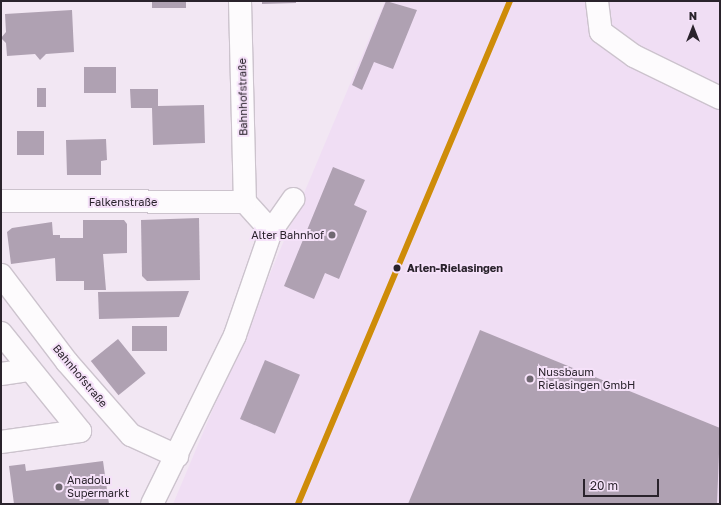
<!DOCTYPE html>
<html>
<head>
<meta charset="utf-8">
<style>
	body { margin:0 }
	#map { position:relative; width:721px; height:505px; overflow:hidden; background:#f2e7f3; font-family:"Golos Text",sans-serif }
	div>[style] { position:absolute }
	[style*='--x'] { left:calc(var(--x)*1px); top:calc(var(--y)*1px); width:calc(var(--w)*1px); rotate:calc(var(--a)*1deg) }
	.built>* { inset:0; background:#f0def4 }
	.building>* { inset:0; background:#afa1b2; transform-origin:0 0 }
	.roads { filter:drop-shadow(1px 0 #ccc3cd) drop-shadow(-1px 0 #ccc3cd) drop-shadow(0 1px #ccc3cd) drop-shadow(0 -1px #ccc3cd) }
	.minor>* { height:22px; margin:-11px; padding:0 11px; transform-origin:11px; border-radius:11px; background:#fdfbfd }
	.rail-1>* { height:6px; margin:-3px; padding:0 3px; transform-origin:3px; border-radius:3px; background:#ce8c09 }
	.dots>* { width:11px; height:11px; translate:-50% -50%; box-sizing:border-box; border:2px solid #f5e1f9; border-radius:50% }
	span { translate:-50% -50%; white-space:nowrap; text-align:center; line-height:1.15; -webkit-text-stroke:4px #f5e1f9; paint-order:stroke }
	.street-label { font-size:11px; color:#2a232c }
	.poi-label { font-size:11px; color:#2a232c }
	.right { translate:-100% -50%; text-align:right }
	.left { translate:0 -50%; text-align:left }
	.stop-label { font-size:11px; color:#2a232c; font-weight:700 }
	.frame { position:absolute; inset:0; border:2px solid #2a232c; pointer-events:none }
	.north { position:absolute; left:673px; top:8px; width:40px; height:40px; -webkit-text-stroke:3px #f5e1f9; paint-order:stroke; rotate:0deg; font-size:11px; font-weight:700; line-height:16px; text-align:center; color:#2a232c }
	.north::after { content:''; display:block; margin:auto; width:14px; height:18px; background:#2a232c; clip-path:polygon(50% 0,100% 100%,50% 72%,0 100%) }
	.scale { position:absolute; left:583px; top:479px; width:76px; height:18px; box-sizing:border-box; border:2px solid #2a232c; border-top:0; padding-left:5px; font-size:12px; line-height:14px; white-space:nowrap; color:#2a232c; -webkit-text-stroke:3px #f5e1f9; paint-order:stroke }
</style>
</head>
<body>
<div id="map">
	<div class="built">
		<i style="clip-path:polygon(385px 1px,720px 1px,720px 504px,173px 504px)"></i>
	</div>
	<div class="building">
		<i style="left:152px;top:1px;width:34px;height:7px"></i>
		<i style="clip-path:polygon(262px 1px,296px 1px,296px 3px,262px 4px)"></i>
		<i style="clip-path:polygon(386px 1px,417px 10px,393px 69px,374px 62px,362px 90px,352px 85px)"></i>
		<i style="clip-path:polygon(72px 10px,74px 52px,46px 54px,40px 60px,35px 54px,7px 56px,6px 43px,1px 38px,6px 32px,5px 14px)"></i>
		<i style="left:84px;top:67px;width:32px;height:26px"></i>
		<i style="left:37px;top:88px;width:9px;height:19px"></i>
		<i style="clip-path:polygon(130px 89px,158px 89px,158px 106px,204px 105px,205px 143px,153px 145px,152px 108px,131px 108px)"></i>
		<i style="left:17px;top:131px;width:27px;height:24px"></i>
		<i style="clip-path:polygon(106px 139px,107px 160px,101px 161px,101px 175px,67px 175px,66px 140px)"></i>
		<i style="clip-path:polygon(333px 167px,365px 180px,354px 205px,367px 211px,339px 279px,325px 273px,314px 299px,284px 286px)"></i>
		<i style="clip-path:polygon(199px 218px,200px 280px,147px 281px,142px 276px,141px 220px)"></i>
		<i style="clip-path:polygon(83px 220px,124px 220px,127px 224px,127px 253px,103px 254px,106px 290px,84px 290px,84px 281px,56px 281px,55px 258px,11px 264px,7px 232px,12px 228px,52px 222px,53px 235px,60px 235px,60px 238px,83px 238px)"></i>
		<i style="clip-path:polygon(189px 291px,179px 317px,99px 319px,98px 292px)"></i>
		<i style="left:167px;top:326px;width:25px;height:35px;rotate:90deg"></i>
		<i style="clip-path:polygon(480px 330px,720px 428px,717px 504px,408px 504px)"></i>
		<i style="left:118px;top:339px;width:44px;height:35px;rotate:51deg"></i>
		<i style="left:265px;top:360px;width:38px;height:64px;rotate:23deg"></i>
		<i style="clip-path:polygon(103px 461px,109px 504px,14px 504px,9px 466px,25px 464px,26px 471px)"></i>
	</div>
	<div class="roads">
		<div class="minor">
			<i style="--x:240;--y:1;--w:201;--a:88.6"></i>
			<i style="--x:245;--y:202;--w:39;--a:48"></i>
			<i style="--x:597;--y:1;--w:31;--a:83"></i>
			<i style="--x:601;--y:32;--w:41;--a:36"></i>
			<i style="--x:634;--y:56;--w:96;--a:26"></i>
			<i style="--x:1;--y:201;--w:244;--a:0.2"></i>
			<i style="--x:1;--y:275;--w:109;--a:52.8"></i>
			<i style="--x:67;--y:362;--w:97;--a:48.8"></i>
			<i style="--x:131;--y:435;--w:51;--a:24.5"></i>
			<i style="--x:1;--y:333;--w:126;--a:51.1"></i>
			<i style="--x:80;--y:431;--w:80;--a:172.1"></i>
			<i style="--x:1;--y:374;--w:29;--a:-8"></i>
			<i style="--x:152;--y:504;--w:188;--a:-63.8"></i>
			<i style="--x:235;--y:335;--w:110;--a:-70.9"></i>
			<i style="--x:271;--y:231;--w:39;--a:-55"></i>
		</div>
	</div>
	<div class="rail-1">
		<i style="--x:298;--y:504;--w:546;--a:-67.15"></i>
	</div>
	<div class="dots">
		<i style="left:332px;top:235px;background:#706872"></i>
		<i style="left:397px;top:268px;background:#2a232c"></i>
		<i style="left:530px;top:379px;background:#706872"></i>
		<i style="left:59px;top:487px;background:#706872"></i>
	</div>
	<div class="street-label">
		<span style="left:243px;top:97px;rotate:-91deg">Bahnhofstraße</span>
		<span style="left:123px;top:202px">Falkenstraße</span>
		<span style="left:80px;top:376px;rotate:50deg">Bahnhofstraße</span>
	</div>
	<div class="poi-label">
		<span class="right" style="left:324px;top:235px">Alter Bahnhof</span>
		<span class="left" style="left:538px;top:379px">Nussbaum<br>Rielasingen GmbH</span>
		<span class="left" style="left:67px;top:487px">Anadolu<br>Supermarkt</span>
	</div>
	<div class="stop-label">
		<span class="left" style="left:407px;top:268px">Arlen-Rielasingen</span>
	</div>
	<div class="frame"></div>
	<div class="north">N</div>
	<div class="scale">20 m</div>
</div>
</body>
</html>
